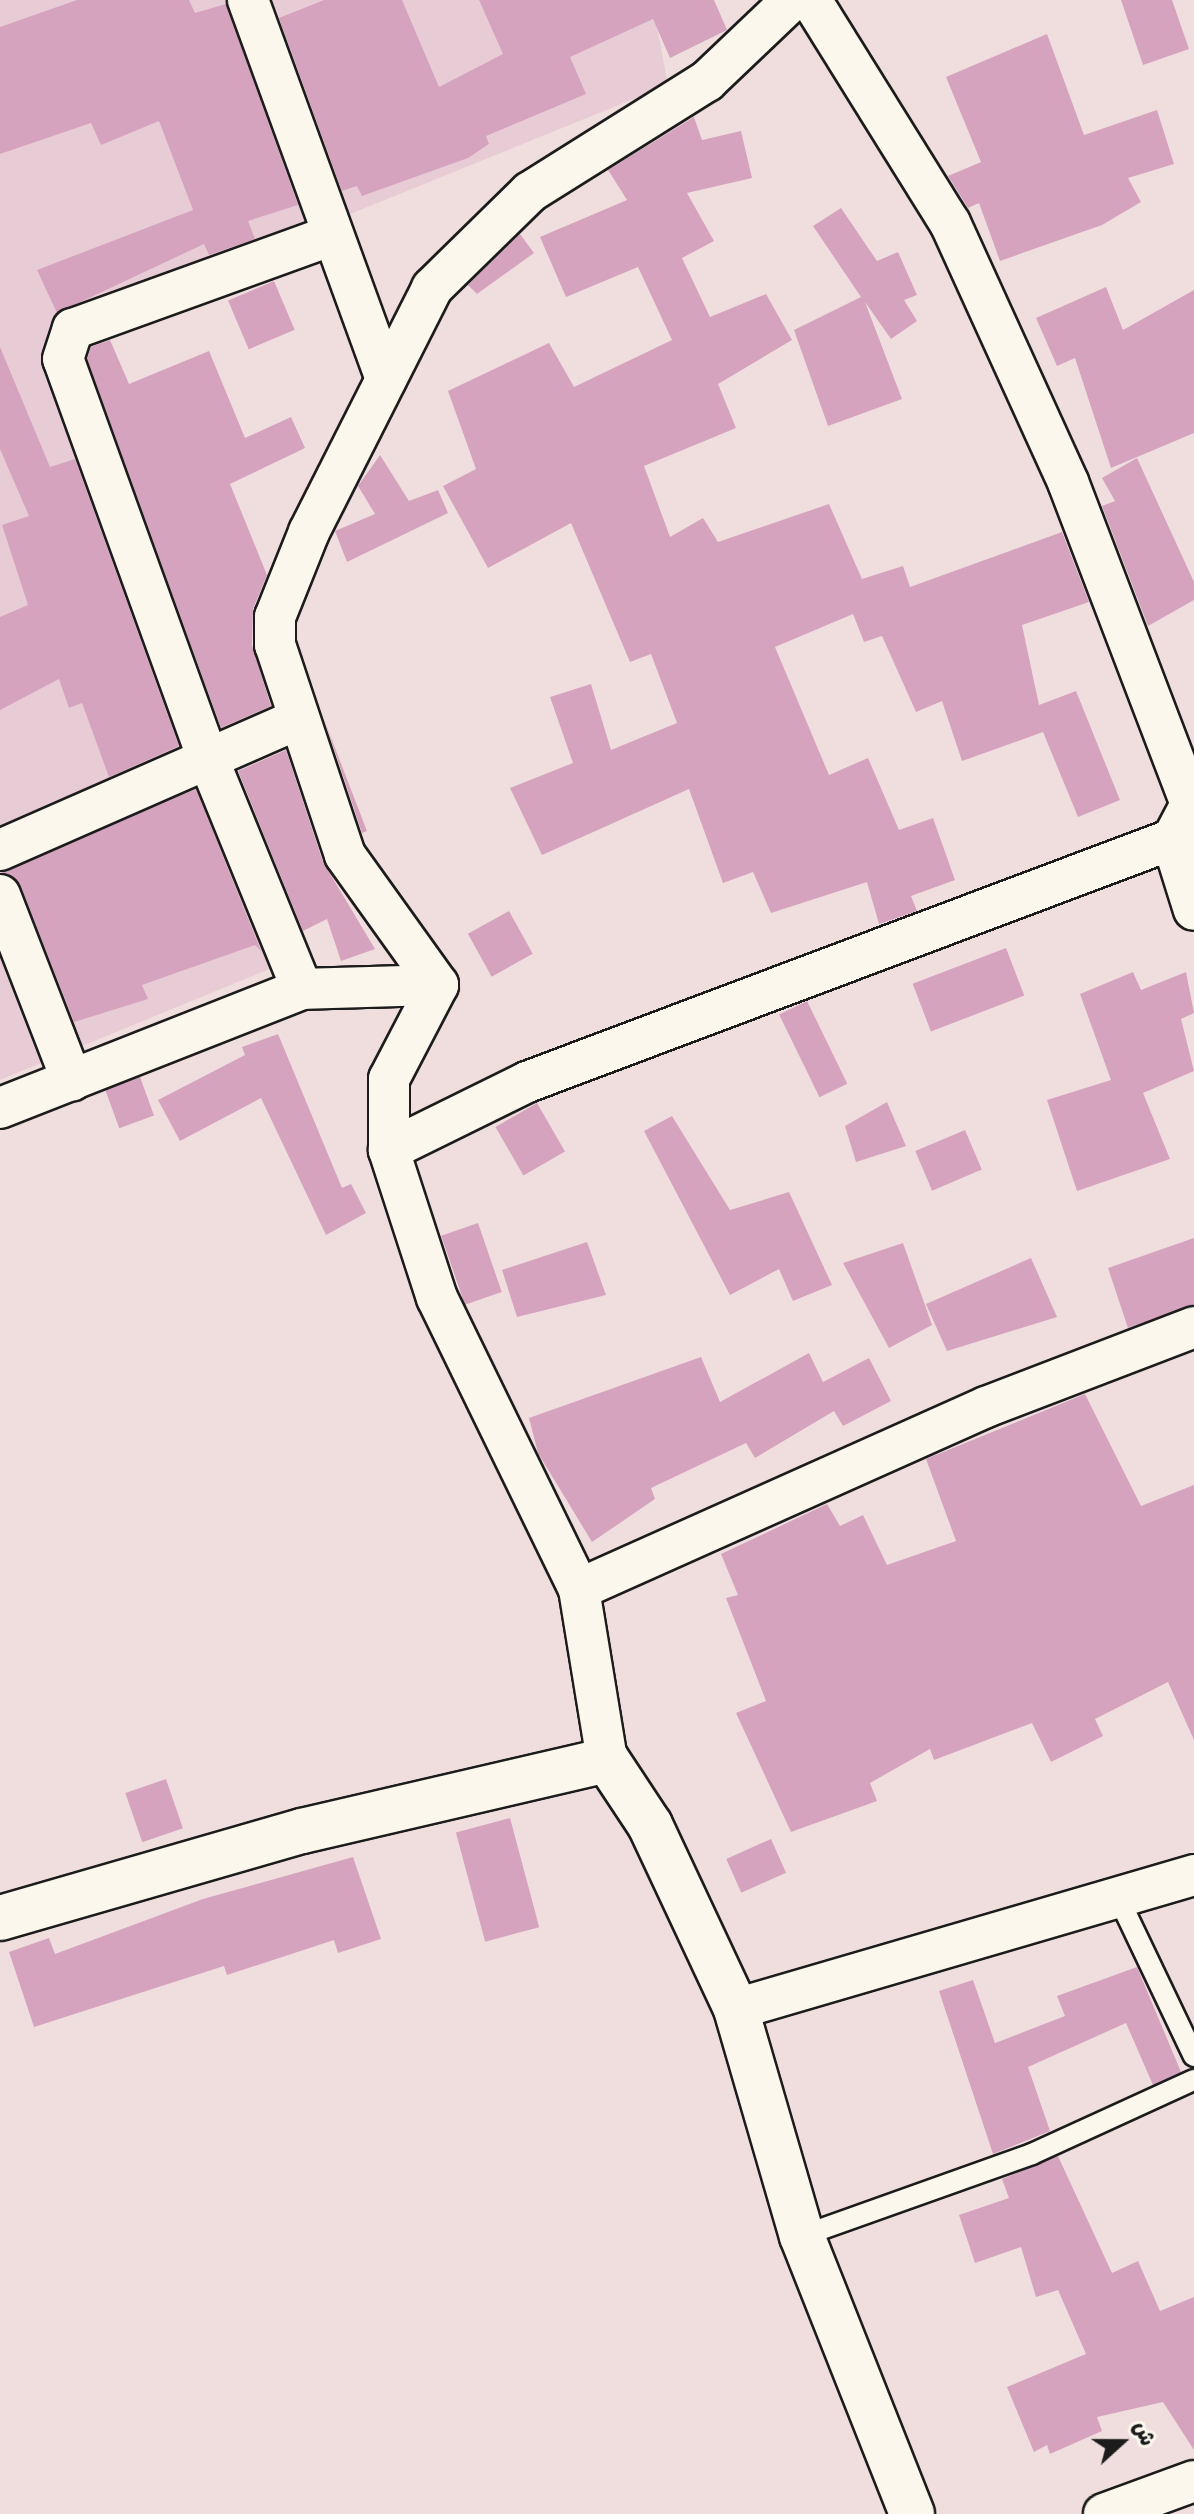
<!DOCTYPE html>
<html>
<head>
<meta charset="utf-8">
<style>
	body { margin:0 }
	#map { position:relative; width:1194px; height:2514px; overflow:hidden; background:#f0dede; font-family:Sriracha,"Playpen Sans Arabic",sans-serif }
	div>[style] { position:absolute }
	[style*='--x'] { left:calc(var(--x)*1px); top:calc(var(--y)*1px); width:calc(var(--w)*1px); rotate:calc(var(--a)*1deg) }
	.built>* { inset:0; background:#e8ccd5 }
	.building>* { inset:0; background:#d6a3bf; transform-origin:0 0 }
	.roads { filter:drop-shadow(2px 0 #1c1c1c) drop-shadow(-2px 0 #1c1c1c) drop-shadow(0 2px #1c1c1c) drop-shadow(0 -2px #1c1c1c) }
	.service>* { height:20px; margin:-10px; padding:0 10px; transform-origin:10px; border-radius:10px; background:#fbf7ec }
	.minor>* { height:40px; margin:-20px; padding:0 20px; transform-origin:20px; border-radius:20px; background:#fbf7ec }
	.tertiary>* { height:44px; margin:-22px; padding:0 22px; transform-origin:22px; border-radius:22px; background:#fbf7ec }
	span { translate:-50% -50%; white-space:nowrap; text-align:center; line-height:1.15; -webkit-text-stroke:6px #fbf7ec; paint-order:stroke }
	.north { position:absolute; left:1082px; top:2402px; width:80px; height:80px; -webkit-text-stroke:6px #fbf7ec; paint-order:stroke; rotate:69deg; font-size:22px; font-weight:700; line-height:32px; text-align:center; color:#1c1c1c }
	.north::after { content:''; display:block; margin:auto; width:28px; height:36px; background:#1c1c1c; clip-path:polygon(50% 0,100% 100%,50% 72%,0 100%) }
</style>
</head>
<body>
<div id="map">
	<div class="built">
		<i style="clip-path:polygon(0 0,652px 0,668px 85px,94px 318px,286px 962px,0 1080px)"></i>
	</div>
	<div class="building">
		<i style="clip-path:polygon(77px 0,189px 0,195px 13px,226px 4px,298px 205px,248px 221px,255px 239px,209px 255px,204px 244px,57px 313px,37px 270px,193px 210px,159px 121px,101px 145px,91px 123px,0 154px,0 27px)"></i>
		<i style="clip-path:polygon(324px 0,402px 0,439px 87px,503px 54px,479px 0,714px 0,727px 30px,670px 58px,653px 19px,570px 57px,586px 94px,486px 136px,489px 144px,468px 158px,362px 196px,357px 186px,342px 191px,279px 18px)"></i>
		<i style="clip-path:polygon(1121px 0,1172px 0,1189px 49px,1143px 65px)"></i>
		<i style="clip-path:polygon(1047px 34px,1084px 135px,1157px 110px,1174px 164px,1128px 178px,1141px 202px,1102px 225px,1000px 261px,979px 203px,968px 208px,948px 176px,981px 162px,946px 77px)"></i>
		<i style="clip-path:polygon(694px 117px,702px 140px,741px 131px,752px 178px,687px 193px,714px 241px,682px 258px,710px 317px,766px 294px,792px 340px,718px 384px,736px 428px,644px 466px,670px 537px,703px 518px,718px 542px,829px 504px,862px 579px,903px 566px,910px 587px,1062px 532px,1089px 602px,1022px 625px,1039px 705px,1076px 691px,1120px 800px,1078px 817px,1043px 732px,962px 761px,942px 701px,916px 712px,882px 636px,864px 642px,853px 614px,775px 647px,829px 775px,868px 758px,899px 830px,933px 818px,955px 880px,911px 896px,917px 911px,879px 924px,867px 882px,771px 913px,753px 872px,723px 883px,689px 789px,542px 855px,510px 788px,573px 763px,550px 697px,591px 684px,611px 750px,677px 723px,651px 654px,630px 662px,571px 523px,488px 568px,443px 486px,476px 469px,448px 391px,549px 343px,574px 387px,672px 340px,638px 267px,566px 297px,540px 237px,627px 200px,608px 170px)"></i>
		<i style="clip-path:polygon(841px 208px,877px 261px,898px 252px,917px 295px,904px 300px,917px 321px,891px 339px,865px 302px,902px 399px,828px 426px,794px 330px,861px 297px,813px 226px)"></i>
		<i style="clip-path:polygon(520px 234px,534px 253px,477px 294px,468px 285px)"></i>
		<i style="left:274px;top:281px;width:53px;height:50px;rotate:67deg"></i>
		<i style="clip-path:polygon(1106px 287px,1123px 330px,1194px 290px,1194px 433px,1111px 468px,1075px 358px,1057px 366px,1036px 318px)"></i>
		<i style="clip-path:polygon(110px 340px,129px 384px,209px 351px,245px 438px,291px 417px,305px 448px,230px 484px,267px 575px,253px 609px,252px 645px,271px 706px,221px 728px,87px 359px,91px 347px)"></i>
		<i style="clip-path:polygon(0 347px,50px 467px,75px 459px,179px 746px,109px 777px,82px 703px,69px 708px,59px 679px,0 710px,0 617px,28px 605px,2px 525px,29px 516px,0 449px)"></i>
		<i style="clip-path:polygon(380px 455px,409px 501px,438px 490px,448px 513px,347px 562px,335px 531px,375px 514px,358px 486px)"></i>
		<i style="clip-path:polygon(1137px 458px,1194px 582px,1194px 600px,1148px 626px,1102px 506px,1115px 501px,1102px 478px)"></i>
		<i style="clip-path:polygon(325px 722px,367px 831px,362px 833px)"></i>
		<i style="clip-path:polygon(286px 750px,323px 862px,375px 949px,341px 961px,327px 919px,303px 931px,238px 771px)"></i>
		<i style="clip-path:polygon(196px 789px,261px 951px,255px 945px,142px 985px,148px 999px,74px 1022px,21px 887px,1px 872px)"></i>
		<i style="left:509px;top:911px;width:49px;height:47px;rotate:61deg"></i>
		<i style="left:1006px;top:948px;width:51px;height:100px;rotate:69deg"></i>
		<i style="clip-path:polygon(1133px 972px,1141px 990px,1186px 972px,1194px 1013px,1181px 1019px,1194px 1071px,1143px 1093px,1170px 1159px,1077px 1191px,1047px 1100px,1111px 1080px,1080px 994px)"></i>
		<i style="left:807px;top:1001px;width:92px;height:31px;rotate:64deg"></i>
		<i style="clip-path:polygon(278px 1034px,342px 1188px,351px 1184px,366px 1213px,326px 1235px,261px 1098px,180px 1141px,158px 1100px,245px 1055px,242px 1047px)"></i>
		<i style="left:140px;top:1077px;width:41px;height:37px;rotate:70deg"></i>
		<i style="clip-path:polygon(887px 1102px,906px 1146px,856px 1162px,845px 1126px)"></i>
		<i style="left:537px;top:1103px;width:56px;height:48px;rotate:60deg"></i>
		<i style="clip-path:polygon(672px 1116px,730px 1210px,789px 1192px,832px 1285px,793px 1301px,779px 1269px,730px 1295px,644px 1131px)"></i>
		<i style="left:965px;top:1130px;width:43px;height:54px;rotate:67deg"></i>
		<i style="left:478px;top:1223px;width:73px;height:39px;rotate:71deg"></i>
		<i style="clip-path:polygon(1194px 1238px,1194px 1305px,1128px 1328px,1108px 1268px)"></i>
		<i style="clip-path:polygon(587px 1242px,606px 1295px,517px 1317px,502px 1270px)"></i>
		<i style="clip-path:polygon(903px 1243px,932px 1325px,889px 1348px,843px 1263px)"></i>
		<i style="clip-path:polygon(1031px 1258px,1057px 1317px,947px 1351px,926px 1304px)"></i>
		<i style="clip-path:polygon(809px 1353px,823px 1382px,869px 1358px,891px 1401px,843px 1426px,834px 1411px,755px 1458px,746px 1443px,651px 1488px,655px 1499px,592px 1542px,538px 1453px,529px 1418px,701px 1357px,720px 1402px)"></i>
		<i style="clip-path:polygon(1085px 1394px,1141px 1506px,1194px 1485px,1194px 1740px,1168px 1682px,1095px 1719px,1103px 1736px,1051px 1762px,1032px 1723px,934px 1760px,930px 1749px,870px 1783px,877px 1801px,791px 1832px,736px 1713px,766px 1701px,726px 1598px,738px 1595px,721px 1554px,827px 1504px,840px 1526px,863px 1515px,887px 1565px,956px 1541px,926px 1459px)"></i>
		<i style="left:166px;top:1779px;width:52px;height:43px;rotate:71deg"></i>
		<i style="left:510px;top:1818px;width:113px;height:56px;rotate:75deg"></i>
		<i style="left:771px;top:1839px;width:37px;height:49px;rotate:66deg"></i>
		<i style="clip-path:polygon(353px 1857px,381px 1939px,338px 1953px,334px 1940px,227px 1975px,224px 1966px,34px 2027px,9px 1952px,49px 1938px,55px 1954px,203px 1899px)"></i>
		<i style="clip-path:polygon(1137px 1967px,1181px 2072px,1153px 2085px,1126px 2023px,1028px 2067px,1050px 2131px,993px 2154px,939px 1991px,973px 1980px,995px 2043px,1065px 2016px,1057px 1996px)"></i>
		<i style="clip-path:polygon(1058px 2156px,1112px 2273px,1138px 2261px,1160px 2311px,1194px 2297px,1194px 2450px,1163px 2402px,1097px 2417px,1102px 2431px,1050px 2454px,1047px 2445px,1034px 2452px,1007px 2387px,1086px 2354px,1058px 2290px,1036px 2297px,1021px 2247px,975px 2263px,959px 2215px,1009px 2198px,1002px 2179px)"></i>
	</div>
	<div class="roads">
		<div class="service">
			<i style="--x:1118;--y:1897;--w:176;--a:64.5"></i>
			<i style="--x:802;--y:2236;--w:244;--a:-19.6"></i>
			<i style="--x:1032;--y:2154;--w:178;--a:-24.6"></i>
		</div>
		<div class="minor">
			<i style="--x:248;--y:0;--w:403;--a:70"></i>
			<i style="--x:811;--y:0;--w:263;--a:58.1"></i>
			<i style="--x:950;--y:223;--w:285;--a:65.5"></i>
			<i style="--x:1068;--y:482;--w:345;--a:69.1"></i>
			<i style="--x:1191;--y:804;--w:41;--a:117.8"></i>
			<i style="--x:1172;--y:840;--w:73;--a:72.6"></i>
			<i style="--x:0;--y:850;--w:326;--a:-23.7"></i>
			<i style="--x:0;--y:895;--w:199;--a:68.8"></i>
			<i style="--x:302;--y:989;--w:248;--a:-112.2"></i>
			<i style="--x:208;--y:759;--w:425;--a:-109.9"></i>
			<i style="--x:63;--y:359;--w:32;--a:-72"></i>
			<i style="--x:73;--y:329;--w:273;--a:-19.9"></i>
			<i style="--x:0;--y:1108;--w:325;--a:-21.5"></i>
			<i style="--x:302;--y:989;--w:136;--a:-1.7"></i>
			<i style="--x:389;--y:1150;--w:154;--a:-26.2"></i>
			<i style="--x:527;--y:1082;--w:713;--a:-20.62"></i>
			<i style="--x:579;--y:1589;--w:446;--a:-24.1"></i>
			<i style="--x:986;--y:1407;--w:223;--a:-21"></i>
			<i style="--x:607;--y:1760;--w:173;--a:-99.3"></i>
			<i style="--x:579;--y:1589;--w:324;--a:-116"></i>
			<i style="--x:437;--y:1298;--w:156;--a:-108"></i>
			<i style="--x:389;--y:1150;--w:71;--a:-90"></i>
			<i style="--x:389;--y:1079;--w:106;--a:-62.5"></i>
			<i style="--x:438;--y:985;--w:160;--a:-125.6"></i>
			<i style="--x:345;--y:855;--w:221;--a:-108.4"></i>
			<i style="--x:275;--y:645;--w:28;--a:-90"></i>
			<i style="--x:275;--y:617;--w:92;--a:-68.2"></i>
			<i style="--x:309;--y:532;--w:273;--a:-63.2"></i>
			<i style="--x:432;--y:288;--w:137;--a:-44.4"></i>
			<i style="--x:530;--y:192;--w:209;--a:-32.1"></i>
			<i style="--x:707;--y:81;--w:117;--a:-43.6"></i>
			<i style="--x:736;--y:2009;--w:477;--a:-16.3"></i>
			<i style="--x:1104;--y:2514;--w:96;--a:-20.1"></i>
		</div>
		<div class="tertiary">
			<i style="--x:0;--y:1918;--w:314;--a:-16.1"></i>
			<i style="--x:302;--y:1831;--w:313;--a:-13.1"></i>
			<i style="--x:607;--y:1760;--w:78;--a:56.5"></i>
			<i style="--x:650;--y:1825;--w:203;--a:64.9"></i>
			<i style="--x:736;--y:2009;--w:236;--a:73.8"></i>
			<i style="--x:802;--y:2236;--w:299;--a:68.4"></i>
		</div>
	</div>
	<div class="north">ش</div>
</div>
</body>
</html>
